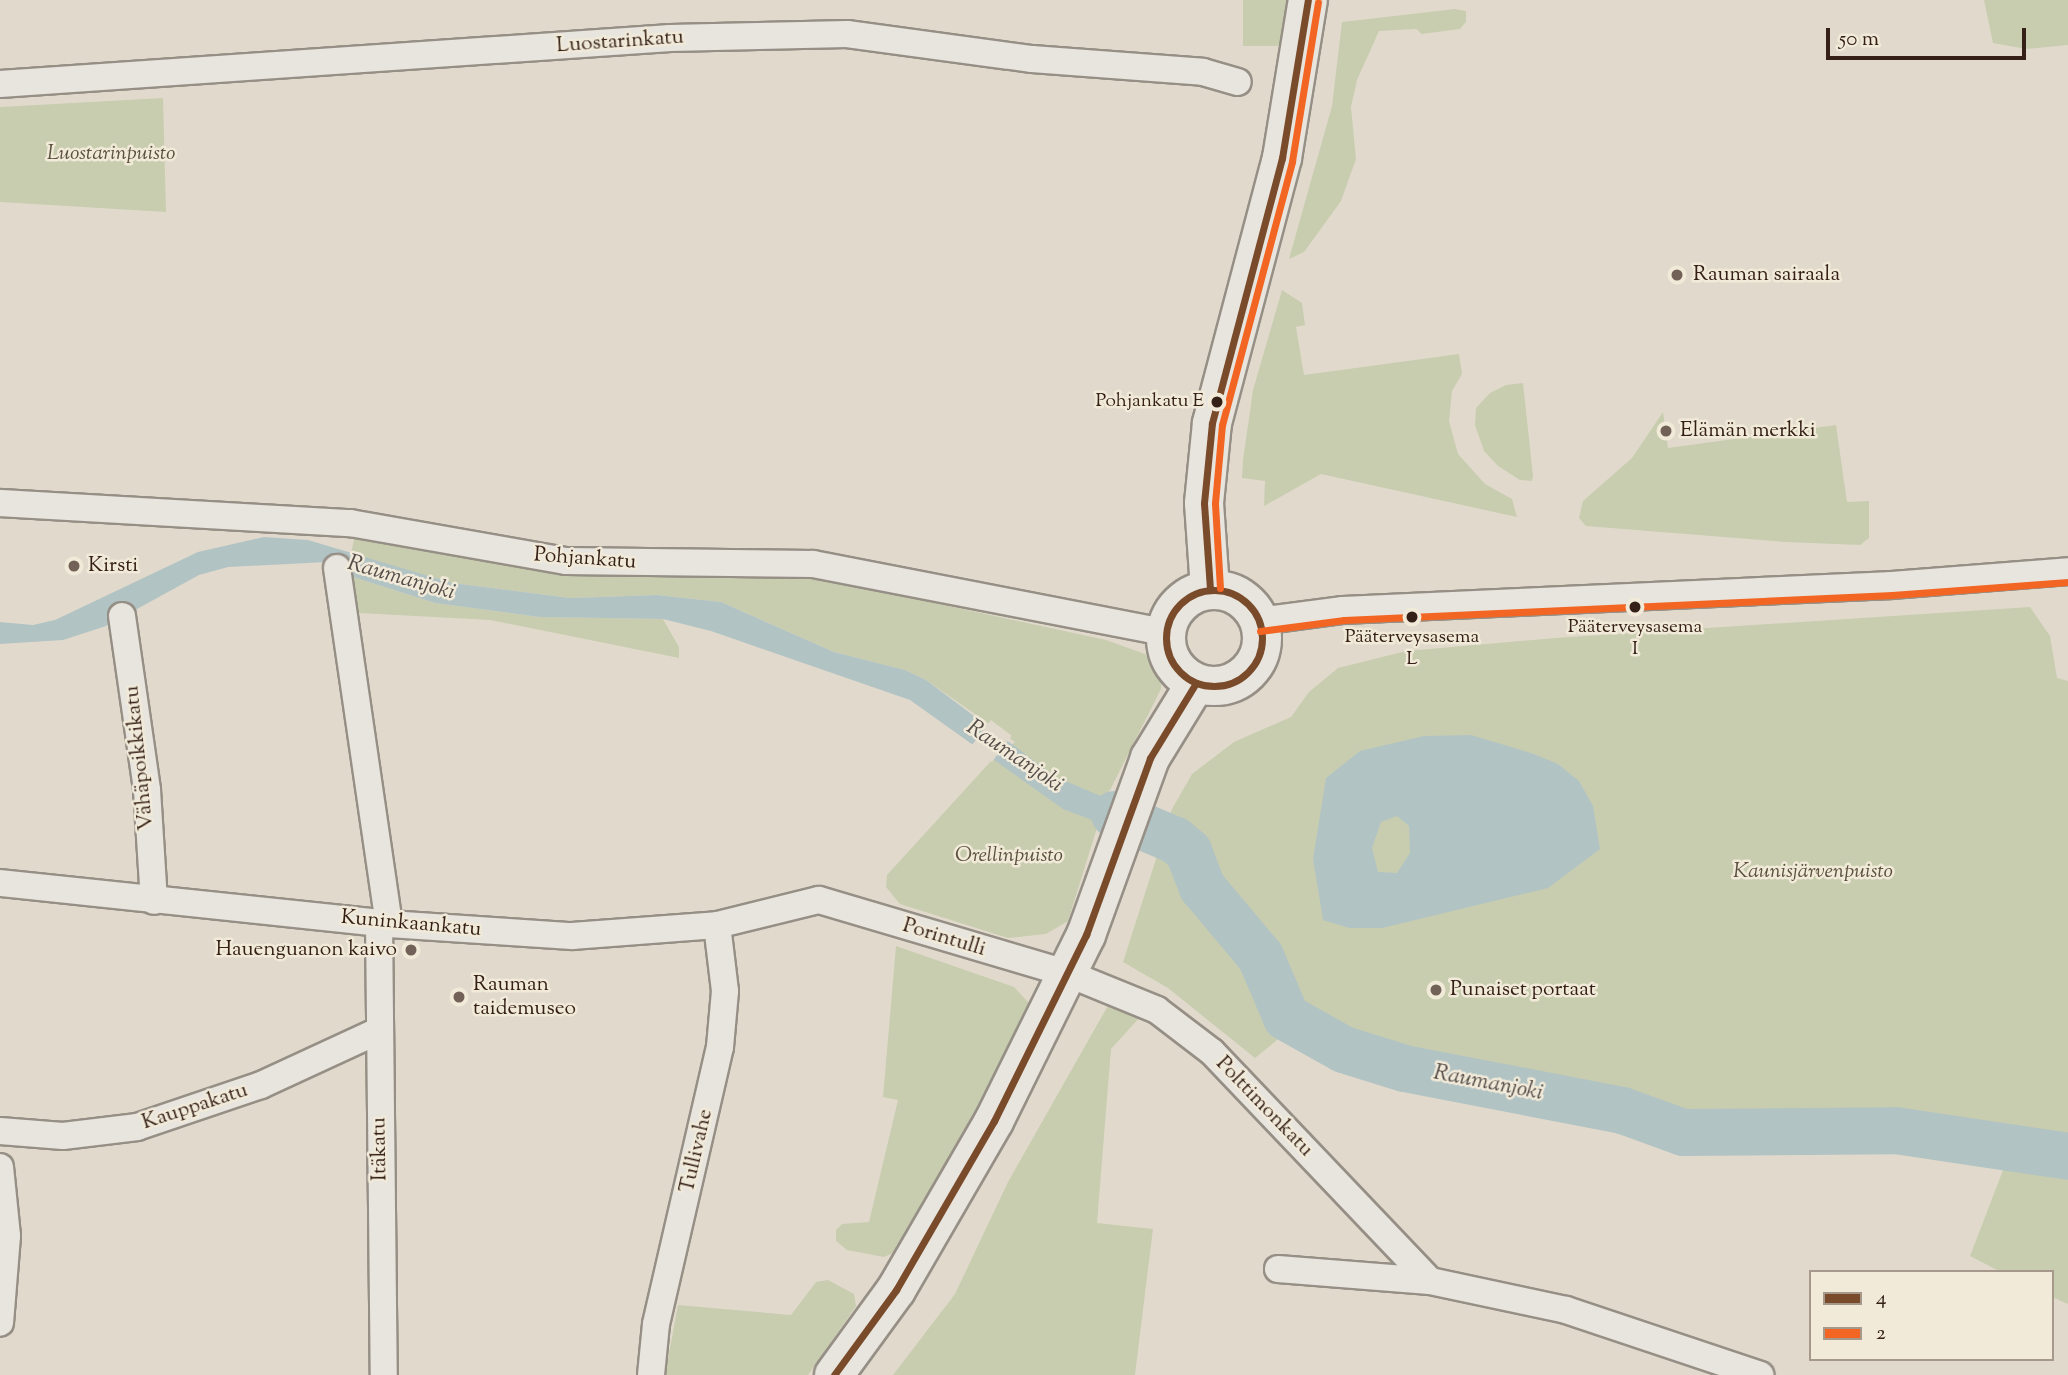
<!DOCTYPE html>
<html>
<head>
<meta charset="utf-8">
<style>
	body { margin:0 }
	#map { position:relative; width:2068px; height:1375px; overflow:hidden; background:#e1dacc; font-family:"Sorts Mill Goudy",serif }
	div>[style] { position:absolute }
	[style*='--x'] { left:calc(var(--x)*1px); top:calc(var(--y)*1px); width:calc(var(--w)*1px); rotate:calc(var(--a)*1deg) }
	.green>* { inset:0; background:#c8cdaf; transform-origin:0 0 }
	.water>* { inset:0; background:#b2c3c4 }
	.pier>* { inset:0; background:#e1dacc; transform-origin:0 0 }
	.river>* { height:47px; margin:-23.5px; padding:0 23.5px; transform-origin:23.5px; border-radius:23.5px; background:#b2c3c4 }
	.roads { filter:drop-shadow(2px 0 #968f86) drop-shadow(-2px 0 #968f86) drop-shadow(0 2px #968f86) drop-shadow(0 -2px #968f86) }
	.street>* { height:26px; margin:-13px; padding:0 13px; transform-origin:13px; border-radius:13px; background:#e8e5de }
	.secondary>* { height:38px; margin:-19px; padding:0 19px; transform-origin:19px; border-radius:19px; background:#e8e5de }
	.secondary>.ring { margin:-19px; padding:0; box-sizing:content-box; background:none; border:38px solid #e8e5de; border-radius:50% }
	.bus-1>* { height:7px; margin:-3.5px; padding:0 3.5px; transform-origin:3.5px; border-radius:3.5px; background:#7a4b2a }
	.bus-1>.ring { margin:-3.5px; padding:0; box-sizing:content-box; background:none; border:7px solid #7a4b2a; border-radius:50% }
	.bus-2>* { height:7px; margin:-3.5px; padding:0 3.5px; transform-origin:3.5px; border-radius:3.5px; background:#f26522 }
	.dots>* { width:19px; height:19px; translate:-50% -50%; box-sizing:border-box; border:4px solid #f1ead9; border-radius:50% }
	span { translate:-50% -50%; white-space:nowrap; text-align:center; line-height:1.15; -webkit-text-stroke:5px #f1ead9; paint-order:stroke }
	.bus-label { font-size:19px; color:#352017 }
	.right { translate:-100% -50%; text-align:right }
	.street-label { font-size:21px; color:#352017 }
	.park-label { font-size:21px; color:#5b513d; font-style:italic }
	.poi-label { font-size:21px; color:#352017 }
	.left { translate:0 -50%; text-align:left }
	.water-label { font-size:23px; color:#544e4a; font-style:italic }
	.legend { position:absolute; left:1809px; top:1270px; width:245px; height:91px; box-sizing:border-box; background:#f1ead9; border:2px solid #a6998b; margin:0; padding:9px 12px; list-style:none; font-size:21px; color:#352017 }
	.legend li { display:flex; align-items:center; gap:14px; height:35px }
	.legend b { width:35px; border:2px solid #a6998b }
	.scale { position:absolute; left:1826px; top:28px; width:200px; height:32px; box-sizing:border-box; border:4px solid #352017; border-top:0; padding-left:9px; font-size:21px; line-height:24px; white-space:nowrap; color:#352017; -webkit-text-stroke:5px #f1ead9; paint-order:stroke }
</style>
</head>
<body>
<div id="map">
	<div class="green">
		<i style="left:1243px;top:0;width:43px;height:46px"></i>
		<i style="clip-path:polygon(1984px 0,2068px 0,2068px 45px,2026px 49px,1993px 43px)"></i>
		<i style="clip-path:polygon(1455px 9px,1466px 11px,1466px 22px,1460px 29px,1422px 34px,1416px 29px,1379px 31px,1357px 80px,1351px 107px,1356px 159px,1341px 201px,1304px 252px,1289px 259px,1332px 106px,1342px 22px)"></i>
		<i style="clip-path:polygon(163px 98px,166px 212px,0 202px,0 107px)"></i>
		<i style="clip-path:polygon(1282px 290px,1302px 303px,1305px 325px,1296px 327px,1304px 375px,1459px 354px,1462px 374px,1452px 391px,1449px 421px,1458px 454px,1485px 484px,1512px 499px,1517px 517px,1321px 474px,1264px 506px,1265px 481px,1242px 478px,1243px 460px,1253px 390px)"></i>
		<i style="clip-path:polygon(1523px 383px,1533px 476px,1532px 481px,1520px 480px,1498px 466px,1484px 451px,1475px 425px,1476px 408px,1490px 393px,1506px 385px)"></i>
		<i style="clip-path:polygon(1663px 412px,1668px 448px,1836px 425px,1847px 502px,1869px 501px,1869px 538px,1860px 545px,1785px 542px,1586px 526px,1579px 518px,1583px 501px,1632px 458px)"></i>
		<i style="clip-path:polygon(355px 534px,563px 572px,814px 577px,1106px 640px,1145px 654px,1162px 672px,1161px 689px,1107px 796px,1068px 921px,1046px 934px,1008px 938px,900px 904px,886px 887px,887px 875px,991px 761px,1015px 742px,926px 680px,905px 670px,834px 652px,721px 602px,657px 595px,570px 598px,452px 583px,351px 554px)"></i>
		<i style="clip-path:polygon(353px 577px,435px 603px,539px 617px,663px 619px,679px 647px,679px 658px,490px 620px,359px 613px)"></i>
		<i style="clip-path:polygon(2030px 607px,2050px 636px,2057px 678px,2068px 681px,2068px 1145px,1942px 1125px,1699px 1123px,1614px 1099px,1361px 1047px,1299px 1004px,1276px 1041px,1255px 1058px,1168px 988px,1123px 962px,1172px 809px,1192px 774px,1234px 742px,1291px 717px,1309px 692px,1338px 668px,1406px 651px,1555px 638px)"></i>
		<i style="clip-path:polygon(896px 946px,1014px 987px,1029px 1003px,957px 1151px,893px 1253px,884px 1257px,847px 1250px,836px 1241px,836px 1230px,842px 1224px,869px 1222px,898px 1100px,883px 1097px)"></i>
		<i style="clip-path:polygon(1110px 1002px,1142px 1015px,1111px 1049px,1097px 1223px,1153px 1229px,1135px 1375px,893px 1375px,955px 1294px,1009px 1180px)"></i>
		<i style="clip-path:polygon(2008px 1157px,2068px 1166px,2068px 1304px,2052px 1297px,2052px 1272px,2001px 1272px,1970px 1256px)"></i>
		<i style="clip-path:polygon(828px 1280px,854px 1294px,856px 1306px,808px 1375px,665px 1375px,678px 1305px,791px 1315px,816px 1282px)"></i>
	</div>
	<div class="water">
		<i style="clip-path:polygon(264px 537px,308px 540px,452px 583px,570px 598px,657px 595px,721px 602px,834px 652px,905px 670px,926px 680px,1056px 777px,1161px 822px,1175px 840px,1142px 839px,1063px 809px,910px 700px,711px 631px,663px 619px,539px 617px,435px 603px,353px 577px,327px 562px,228px 567px,199px 575px,106px 626px,63px 640px,0 644px,0 622px,33px 625px,55px 620px,198px 552px)"></i>
		<i style="clip-path:polygon(evenodd,1471px 735px,1531px 753px,1558px 764px,1579px 781px,1593px 806px,1600px 849px,1548px 888px,1382px 928px,1349px 928px,1323px 920px,1313px 859px,1326px 778px,1360px 751px,1424px 736px,1471px 735px,1397px 816px,1409px 826px,1410px 853px,1397px 873px,1378px 872px,1372px 848px,1381px 822px,1397px 816px)"></i>
	</div>
	<div class="pier">
		<i style="left:991px;top:720px;width:26px;height:33px;rotate:37deg"></i>
		<i style="clip-path:polygon(1113px 795px,1165px 821px,1158px 843px,1141px 843px,1104px 826px)"></i>
	</div>
	<div class="river">
		<i style="--x:1114;--y:814;--w:66;--a:23.1"></i>
		<i style="--x:1175;--y:840;--w:17;--a:40"></i>
		<i style="--x:1188;--y:851;--w:39;--a:69"></i>
		<i style="--x:1202;--y:887;--w:90;--a:50"></i>
		<i style="--x:1260;--y:956;--w:66;--a:66.9"></i>
		<i style="--x:1286;--y:1017;--w:65;--a:29.3"></i>
		<i style="--x:1343;--y:1049;--w:64;--a:17.3"></i>
		<i style="--x:1404;--y:1068;--w:222;--a:10.9"></i>
		<i style="--x:1622;--y:1110;--w:65;--a:19.8"></i>
		<i style="--x:1683;--y:1132;--w:212;--a:-0.5"></i>
		<i style="--x:1895;--y:1130;--w:175;--a:8.5"></i>
	</div>
	<div class="roads">
		<div class="street">
			<i style="--x:0;--y:84;--w:672;--a:-3.93"></i>
			<i style="--x:670;--y:38;--w:177;--a:-1.3"></i>
			<i style="--x:847;--y:34;--w:187;--a:7.7"></i>
			<i style="--x:1032;--y:59;--w:171;--a:4.3"></i>
			<i style="--x:1203;--y:72;--w:36;--a:16"></i>
			<i style="--x:0;--y:503;--w:351;--a:3.3"></i>
			<i style="--x:350;--y:523;--w:219;--a:10"></i>
			<i style="--x:566;--y:561;--w:247;--a:0.7"></i>
			<i style="--x:813;--y:564;--w:361;--a:11"></i>
			<i style="--x:337;--y:568;--w:360;--a:81.7"></i>
			<i style="--x:122;--y:616;--w:176;--a:81.8"></i>
			<i style="--x:147;--y:790;--w:111;--a:86.4"></i>
			<i style="--x:1259;--y:621;--w:85;--a:-7.5"></i>
			<i style="--x:1343;--y:610;--w:550;--a:-2.61"></i>
			<i style="--x:1892;--y:585;--w:177;--a:-4.5"></i>
			<i style="--x:0;--y:883;--w:391;--a:6"></i>
			<i style="--x:389;--y:924;--w:183;--a:3.8"></i>
			<i style="--x:572;--y:936;--w:145;--a:-4.3"></i>
			<i style="--x:717;--y:925;--w:105;--a:-13.8"></i>
			<i style="--x:819;--y:900;--w:261;--a:16.5"></i>
			<i style="--x:1069;--y:974;--w:95;--a:22.2"></i>
			<i style="--x:1157;--y:1010;--w:69;--a:37.4"></i>
			<i style="--x:1212;--y:1052;--w:316;--a:46.4"></i>
			<i style="--x:379;--y:922;--w:453;--a:89.4"></i>
			<i style="--x:0;--y:1131;--w:63;--a:4.5"></i>
			<i style="--x:63;--y:1136;--w:75;--a:-6.9"></i>
			<i style="--x:137;--y:1127;--w:131;--a:-18.7"></i>
			<i style="--x:261;--y:1085;--w:129;--a:-24.8"></i>
			<i style="--x:0;--y:1167;--w:69;--a:84.2"></i>
			<i style="--x:7;--y:1236;--w:87;--a:94.6"></i>
			<i style="--x:1278;--y:1269;--w:152;--a:4.5"></i>
			<i style="--x:1430;--y:1281;--w:139;--a:12"></i>
			<i style="--x:1566;--y:1310;--w:205;--a:18.5"></i>
			<i style="--x:651;--y:1375;--w:51;--a:-84.4"></i>
			<i style="--x:656;--y:1324;--w:284;--a:-77"></i>
			<i style="--x:720;--y:1047;--w:56;--a:-84.9"></i>
			<i style="--x:725;--y:991;--w:66;--a:-96.9"></i>
		</div>
		<div class="secondary">
			<i style="--x:1210;--y:589;--w:86;--a:-94"></i>
			<i style="--x:1204;--y:503;--w:80;--a:-84.3"></i>
			<i style="--x:1212;--y:423;--w:274;--a:-75.2"></i>
			<i style="--x:1282;--y:158;--w:160;--a:-80.7"></i>
			<i class="ring" style="left:1166px;top:590px;width:58px;height:58px"></i>
			<i style="--x:834;--y:1375;--w:105;--a:-53.9"></i>
			<i style="--x:896;--y:1290;--w:195;--a:-59.9"></i>
			<i style="--x:994;--y:1121;--w:208;--a:-63.7"></i>
			<i style="--x:1086;--y:935;--w:188;--a:-70.1"></i>
			<i style="--x:1150;--y:758;--w:88;--a:-58.5"></i>
		</div>
	</div>
	<div class="bus-1">
		<i style="--x:1210;--y:589;--w:86;--a:-94"></i>
		<i style="--x:1204;--y:503;--w:80;--a:-84.3"></i>
		<i style="--x:1212;--y:423;--w:274;--a:-75.2"></i>
		<i style="--x:1282;--y:158;--w:160;--a:-80.7"></i>
		<i class="ring" style="left:1166px;top:590px;width:89px;height:89px"></i>
		<i style="--x:834;--y:1375;--w:105;--a:-53.9"></i>
		<i style="--x:896;--y:1290;--w:195;--a:-59.9"></i>
		<i style="--x:994;--y:1121;--w:208;--a:-63.7"></i>
		<i style="--x:1086;--y:935;--w:188;--a:-70.1"></i>
		<i style="--x:1150;--y:758;--w:88;--a:-58.5"></i>
	</div>
	<div class="bus-2">
		<i style="--x:1220;--y:588;--w:85;--a:-93.4"></i>
		<i style="--x:1215;--y:503;--w:78;--a:-84.9"></i>
		<i style="--x:1222;--y:425;--w:273;--a:-75.1"></i>
		<i style="--x:1292;--y:161;--w:161;--a:-80.7"></i>
		<i style="--x:1260;--y:631;--w:85;--a:-7.5"></i>
		<i style="--x:1344;--y:620;--w:549;--a:-2.61"></i>
		<i style="--x:1892;--y:595;--w:176;--a:-4.2"></i>
	</div>
	<div class="dots">
		<i style="left:1677px;top:275px;background:#716156"></i>
		<i style="left:1217px;top:402px;background:#352017"></i>
		<i style="left:1666px;top:431px;background:#716156"></i>
		<i style="left:74px;top:566px;background:#716156"></i>
		<i style="left:1635px;top:607px;background:#352017"></i>
		<i style="left:1412px;top:617px;background:#352017"></i>
		<i style="left:411px;top:950px;background:#716156"></i>
		<i style="left:1436px;top:990px;background:#716156"></i>
		<i style="left:459px;top:997px;background:#716156"></i>
	</div>
	<div class="bus-label">
		<span class="right" style="left:1204px;top:402px">Pohjankatu E</span>
		<span style="left:1635px;top:639px">Pääterveysasema<br>I</span>
		<span style="left:1412px;top:649px">Pääterveysasema<br>L</span>
	</div>
	<div class="street-label">
		<span style="left:620px;top:42px;rotate:-4deg">Luostarinkatu</span>
		<span style="left:585px;top:559px;rotate:4deg">Pohjankatu</span>
		<span style="left:140px;top:758px;rotate:-96deg">Vähäpoikkikatu</span>
		<span style="left:411px;top:924px;rotate:5deg">Kuninkaankatu</span>
		<span style="left:944px;top:938px;rotate:17deg">Porintulli</span>
		<span style="left:195px;top:1107px;rotate:-18deg">Kauppakatu</span>
		<span style="left:1264px;top:1107px;rotate:46deg">Polttimonkatu</span>
		<span style="left:380px;top:1149px;rotate:-91deg">Itäkatu</span>
		<span style="left:697px;top:1151px;rotate:-77deg">Tullivahe</span>
	</div>
	<div class="park-label">
		<span style="left:111px;top:154px">Luostarinpuisto</span>
		<span style="left:1009px;top:856px">Orellinpuisto</span>
		<span style="left:1813px;top:872px">Kaunisjärvenpuisto</span>
	</div>
	<div class="poi-label">
		<span class="left" style="left:1693px;top:275px">Rauman sairaala</span>
		<span class="left" style="left:1680px;top:431px">Elämän merkki</span>
		<span class="left" style="left:88px;top:566px">Kirsti</span>
		<span class="right" style="left:397px;top:950px">Hauenguanon kaivo</span>
		<span class="left" style="left:473px;top:997px">Rauman<br>taidemuseo</span>
		<span class="left" style="left:1450px;top:990px">Punaiset portaat</span>
	</div>
	<div class="water-label">
		<span style="left:401px;top:579px;rotate:16deg">Raumanjoki</span>
		<span style="left:1014px;top:757px;rotate:34deg">Raumanjoki</span>
		<span style="left:1488px;top:1084px;rotate:11deg">Raumanjoki</span>
	</div>
	<ul class="legend">
	<li><b style="height:9px;background:#7a4b2a"></b>4</li>
	<li><b style="height:9px;background:#f26522"></b>2</li>
	</ul>
	<div class="scale">50 m</div>
</div>
</body>
</html>
